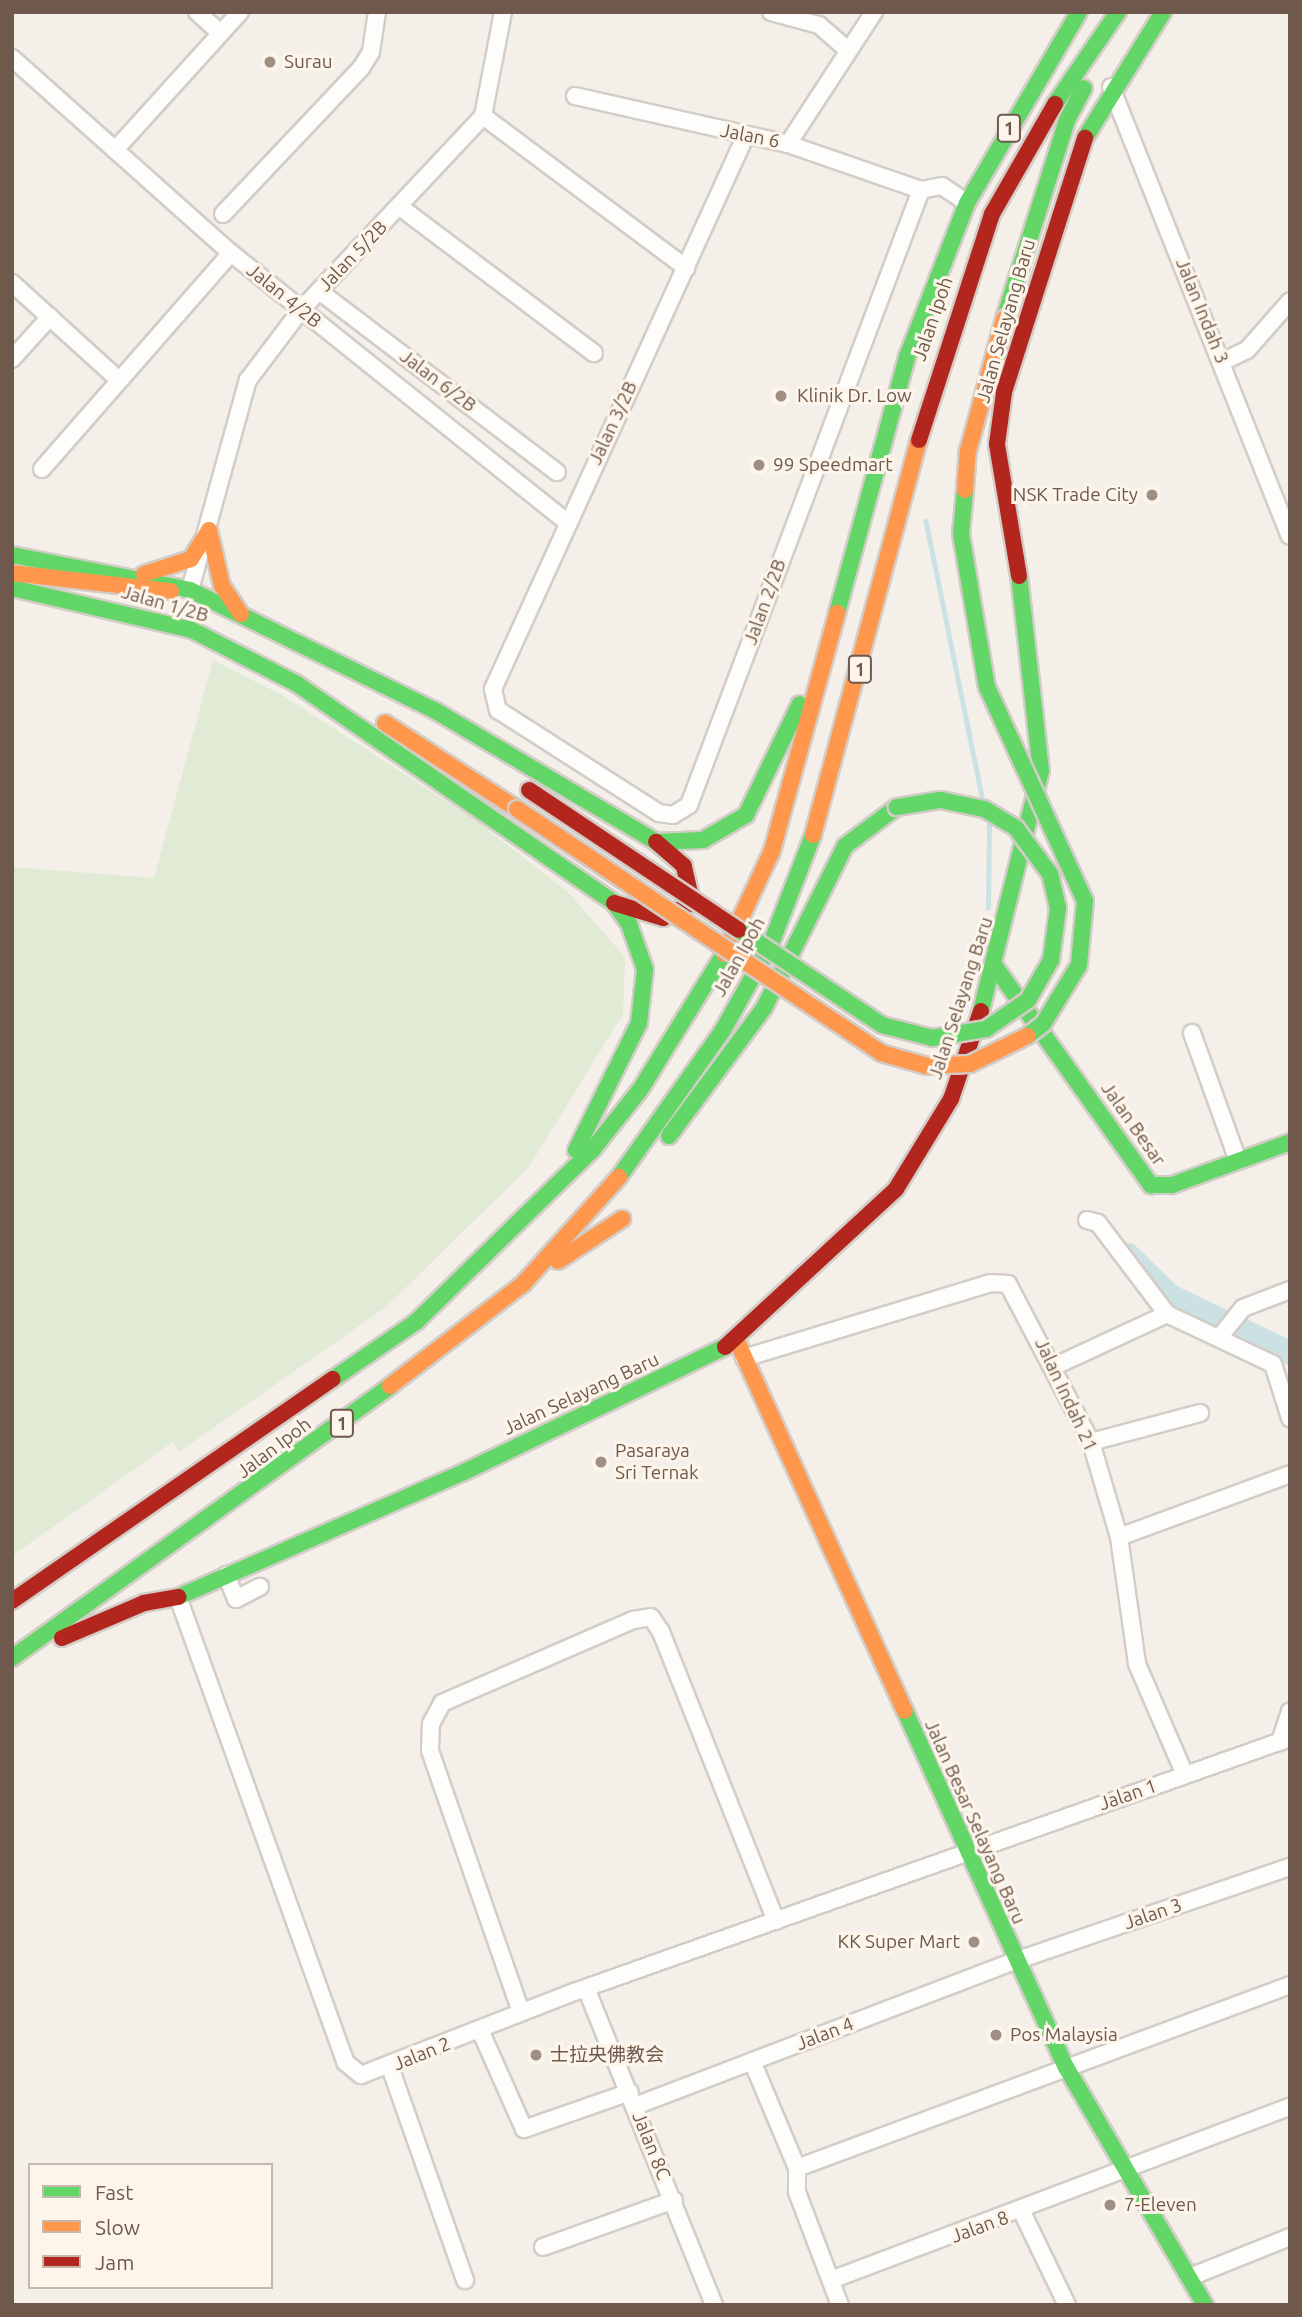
<!DOCTYPE html>
<html>
<head>
<meta charset="utf-8">
<style>
	body { margin:0 }
	#map { position:relative; width:1302px; height:2317px; overflow:hidden; background:#f4f0e9; font-family:Ubuntu,"Noto Sans SC",sans-serif }
	div>[style] { position:absolute }
	[style*='--x'] { left:calc(var(--x)*1px); top:calc(var(--y)*1px); width:calc(var(--w)*1px); rotate:calc(var(--a)*1deg) }
	.green>* { inset:0; background:#e1ead5 }
	.stream>* { height:4.5px; margin:-2.25px; padding:0 2.25px; transform-origin:2.25px; border-radius:2.25px; background:#cce1e3 }
	.river>* { height:24px; margin:-12px; padding:0 12px; transform-origin:12px; border-radius:12px; background:#cce1e3 }
	.roads { filter:drop-shadow(2px 0 #d3cdc7) drop-shadow(-2px 0 #d3cdc7) drop-shadow(0 2px #d3cdc7) drop-shadow(0 -2px #d3cdc7) }
	.street>* { height:16px; margin:-8px; padding:0 8px; transform-origin:8px; border-radius:8px; background:#fdfdfc }
	.fast>* { height:16px; margin:-8px; padding:0 8px; transform-origin:8px; border-radius:8px; background:#63d668 }
	.slow>* { height:16px; margin:-8px; padding:0 8px; transform-origin:8px; border-radius:8px; background:#ff974d }
	.jam>* { height:16px; margin:-8px; padding:0 8px; transform-origin:8px; border-radius:8px; background:#b3261e }
	.bridges { filter:drop-shadow(2px 0 #d3cbc6) drop-shadow(-2px 0 #d3cbc6) drop-shadow(0 2px #d3cbc6) drop-shadow(0 -2px #d3cbc6) }
	.fast-bridge>* { height:16px; margin:-8px; padding:0 8px; transform-origin:8px; border-radius:8px; background:#63d668 }
	.slow-bridge>* { height:16px; margin:-8px; padding:0 8px; transform-origin:8px; border-radius:8px; background:#ff974d }
	.jam-bridge>* { height:16px; margin:-8px; padding:0 8px; transform-origin:8px; border-radius:8px; background:#b3261e }
	.dots>* { width:19px; height:19px; translate:-50% -50%; box-sizing:border-box; border:4px solid #fdf5ea; border-radius:50% }
	span { translate:-50% -50%; white-space:nowrap; text-align:center; line-height:1.15; -webkit-text-stroke:6px #fdf5ea; paint-order:stroke }
	.shield-label span { padding:2px 5px; background:#fdf5ea; border:2px solid; border-radius:5px; -webkit-text-stroke-width:0 }
	.shield-label { font-size:18px; color:#6f594d; font-weight:700 }
	.poi-label { font-size:19px; color:#6f594d }
	.left { translate:0 -50%; text-align:left }
	.right { translate:-100% -50%; text-align:right }
	.street-label { font-size:19px; color:#6f594d }
	.frame { position:absolute; inset:0; border:14px solid #6f594d; pointer-events:none }
	.legend { position:absolute; left:28px; top:2163px; width:245px; height:126px; box-sizing:border-box; background:#fdf5ea; border:2px solid #c4b7ab; margin:0; padding:9px 12px; list-style:none; font-size:21px; color:#6f594d }
	.legend li { display:flex; align-items:center; gap:14px; height:35px }
	.legend b { width:35px; border:2px solid #c4b7ab }
</style>
</head>
<body>
<div id="map">
	<div class="green">
		<i style="clip-path:polygon(213px 660px,282px 695px,474px 819px,569px 893px,625px 957px,623px 1014px,529px 1167px,386px 1307px,179px 1452px,173px 1442px,12px 1556px,12px 867px,154px 878px)"></i>
	</div>
	<div class="stream">
		<i style="--x:926;--y:521;--w:285;--a:78.5"></i>
		<i style="--x:988;--y:908;--w:83;--a:-89.3"></i>
	</div>
	<div class="river">
		<i style="--x:1128;--y:1255;--w:59;--a:44.3"></i>
		<i style="--x:1170;--y:1296;--w:133;--a:25.4"></i>
	</div>
	<div class="roads">
		<div class="street">
			<i style="--x:197;--y:12;--w:31;--a:42"></i>
			<i style="--x:771;--y:12;--w:50;--a:15.2"></i>
			<i style="--x:819;--y:25;--w:37;--a:41"></i>
			<i style="--x:12;--y:58;--w:293;--a:41.7"></i>
			<i style="--x:231;--y:253;--w:429;--a:38.7"></i>
			<i style="--x:1111;--y:87;--w:483;--a:68.3"></i>
			<i style="--x:575;--y:96;--w:218;--a:12.7"></i>
			<i style="--x:788;--y:144;--w:141;--a:19.1"></i>
			<i style="--x:483;--y:116;--w:254;--a:36.8"></i>
			<i style="--x:745;--y:137;--w:607;--a:114.54"></i>
			<i style="--x:493;--y:689;--w:22;--a:77"></i>
			<i style="--x:498;--y:710;--w:191;--a:32.6"></i>
			<i style="--x:659;--y:813;--w:14;--a:8"></i>
			<i style="--x:673;--y:815;--w:19;--a:-32"></i>
			<i style="--x:689;--y:805;--w:657;--a:-69.33"></i>
			<i style="--x:788;--y:144;--w:158;--a:-56.9"></i>
			<i style="--x:115;--y:150;--w:186;--a:-47.8"></i>
			<i style="--x:921;--y:190;--w:21;--a:-11"></i>
			<i style="--x:942;--y:186;--w:30;--a:34"></i>
			<i style="--x:400;--y:207;--w:243;--a:37"></i>
			<i style="--x:223;--y:214;--w:201;--a:-46.6"></i>
			<i style="--x:361;--y:68;--w:19;--a:-58"></i>
			<i style="--x:371;--y:52;--w:40;--a:-81.5"></i>
			<i style="--x:12;--y:283;--w:143;--a:42.2"></i>
			<i style="--x:319;--y:291;--w:299;--a:37.3"></i>
			<i style="--x:12;--y:359;--w:57;--a:-47.9"></i>
			<i style="--x:1222;--y:362;--w:28;--a:-26"></i>
			<i style="--x:1247;--y:350;--w:65;--a:-48.7"></i>
			<i style="--x:42;--y:469;--w:287;--a:-48.8"></i>
			<i style="--x:190;--y:590;--w:218;--a:-74.6"></i>
			<i style="--x:248;--y:380;--w:88;--a:-52.9"></i>
			<i style="--x:301;--y:310;--w:266;--a:-46.8"></i>
			<i style="--x:483;--y:116;--w:106;--a:-79.1"></i>
			<i style="--x:1192;--y:1033;--w:136;--a:70.2"></i>
			<i style="--x:1087;--y:1220;--w:11;--a:15"></i>
			<i style="--x:1098;--y:1223;--w:114;--a:52.8"></i>
			<i style="--x:1167;--y:1314;--w:117;--a:25.3"></i>
			<i style="--x:1273;--y:1364;--w:57;--a:72.5"></i>
			<i style="--x:1222;--y:1334;--w:33;--a:-51"></i>
			<i style="--x:1243;--y:1308;--w:50;--a:-21"></i>
			<i style="--x:744;--y:1358;--w:258;--a:-16.9"></i>
			<i style="--x:991;--y:1283;--w:17;--a:3"></i>
			<i style="--x:1008;--y:1284;--w:178;--a:62.3"></i>
			<i style="--x:1091;--y:1442;--w:99;--a:73.6"></i>
			<i style="--x:1119;--y:1537;--w:128;--a:81.9"></i>
			<i style="--x:1137;--y:1664;--w:121;--a:66.6"></i>
			<i style="--x:1055;--y:1366;--w:123;--a:-24.9"></i>
			<i style="--x:1091;--y:1442;--w:113;--a:-14.9"></i>
			<i style="--x:1119;--y:1537;--w:182;--a:-20.2"></i>
			<i style="--x:226;--y:1575;--w:26;--a:67"></i>
			<i style="--x:236;--y:1599;--w:27;--a:-27"></i>
			<i style="--x:178;--y:1597;--w:494;--a:70.2"></i>
			<i style="--x:345;--y:2062;--w:21;--a:39"></i>
			<i style="--x:361;--y:2075;--w:232;--a:-21.3"></i>
			<i style="--x:577;--y:1991;--w:757;--a:-19.54"></i>
			<i style="--x:1280;--y:1742;--w:32;--a:-72"></i>
			<i style="--x:586;--y:1988;--w:342;--a:68"></i>
			<i style="--x:521;--y:2012;--w:277;--a:-109.2"></i>
			<i style="--x:430;--y:1750;--w:26;--a:-88"></i>
			<i style="--x:431;--y:1724;--w:24;--a:-62"></i>
			<i style="--x:442;--y:1703;--w:208;--a:-23.5"></i>
			<i style="--x:633;--y:1620;--w:18;--a:-9"></i>
			<i style="--x:651;--y:1617;--w:18;--a:56"></i>
			<i style="--x:661;--y:1632;--w:311;--a:68.3"></i>
			<i style="--x:480;--y:2030;--w:108;--a:66"></i>
			<i style="--x:524;--y:2129;--w:112;--a:-19.2"></i>
			<i style="--x:752;--y:2061;--w:116;--a:67.2"></i>
			<i style="--x:797;--y:2168;--w:24;--a:90"></i>
			<i style="--x:797;--y:2192;--w:121;--a:69.2"></i>
			<i style="--x:390;--y:2067;--w:226;--a:70.6"></i>
			<i style="--x:635;--y:2106;--w:407;--a:-20.9"></i>
			<i style="--x:1015;--y:1961;--w:291;--a:-18.9"></i>
			<i style="--x:797;--y:2168;--w:526;--a:-20.36"></i>
			<i style="--x:1022;--y:2212;--w:103;--a:64.2"></i>
			<i style="--x:543;--y:2247;--w:139;--a:-19.7"></i>
			<i style="--x:1190;--y:2277;--w:108;--a:-21.8"></i>
			<i style="--x:831;--y:2280;--w:491;--a:-20.7"></i>
		</div>
		<div class="fast">
			<i style="--x:1055;--y:104;--w:112;--a:-55.6"></i>
			<i style="--x:1085;--y:138;--w:148;--a:-58.2"></i>
			<i style="--x:1004;--y:319;--w:209;--a:-72.4"></i>
			<i style="--x:1067;--y:120;--w:36;--a:-62"></i>
			<i style="--x:12;--y:555;--w:181;--a:11.1"></i>
			<i style="--x:12;--y:588;--w:185;--a:13.1"></i>
			<i style="--x:192;--y:630;--w:118;--a:27.2"></i>
			<i style="--x:190;--y:590;--w:272;--a:26.2"></i>
			<i style="--x:434;--y:710;--w:258;--a:30.7"></i>
			<i style="--x:656;--y:842;--w:47;--a:-2.4"></i>
			<i style="--x:703;--y:840;--w:50;--a:-30.2"></i>
			<i style="--x:746;--y:815;--w:123;--a:-64.1"></i>
			<i style="--x:837;--y:613;--w:265;--a:-74.7"></i>
			<i style="--x:907;--y:357;--w:165;--a:-68.7"></i>
			<i style="--x:967;--y:203;--w:221;--a:-59.6"></i>
			<i style="--x:297;--y:684;--w:385;--a:34.6"></i>
			<i style="--x:614;--y:903;--w:26;--a:54"></i>
			<i style="--x:629;--y:924;--w:48;--a:70.4"></i>
			<i style="--x:645;--y:969;--w:54;--a:96.3"></i>
			<i style="--x:639;--y:1023;--w:142;--a:116.4"></i>
			<i style="--x:996;--y:968;--w:267;--a:54.5"></i>
			<i style="--x:1151;--y:1185;--w:21;--a:0"></i>
			<i style="--x:1172;--y:1185;--w:126;--a:-20"></i>
			<i style="--x:981;--y:1011;--w:247;--a:-76"></i>
			<i style="--x:1041;--y:771;--w:196;--a:-96.4"></i>
			<i style="--x:669;--y:1136;--w:159;--a:-53.4"></i>
			<i style="--x:764;--y:1008;--w:181;--a:-63.4"></i>
			<i style="--x:845;--y:846;--w:65;--a:-36.9"></i>
			<i style="--x:619;--y:1177;--w:180;--a:-54.7"></i>
			<i style="--x:723;--y:1030;--w:96;--a:-60.8"></i>
			<i style="--x:770;--y:946;--w:119;--a:-68.8"></i>
			<i style="--x:333;--y:1379;--w:101;--a:-34.5"></i>
			<i style="--x:416;--y:1322;--w:248;--a:-44.3"></i>
			<i style="--x:593;--y:1149;--w:75;--a:-51.5"></i>
			<i style="--x:640;--y:1090;--w:160;--a:-58.3"></i>
			<i style="--x:178;--y:1597;--w:314;--a:-23.6"></i>
			<i style="--x:466;--y:1471;--w:287;--a:-25.6"></i>
			<i style="--x:12;--y:1658;--w:466;--a:-35.7"></i>
			<i style="--x:905;--y:1711;--w:391;--a:65.7"></i>
			<i style="--x:1066;--y:2067;--w:276;--a:59.7"></i>
		</div>
		<div class="slow">
			<i style="--x:209;--y:530;--w:57;--a:76.9"></i>
			<i style="--x:222;--y:586;--w:34;--a:56"></i>
			<i style="--x:12;--y:573;--w:160;--a:6.5"></i>
			<i style="--x:144;--y:574;--w:49;--a:-17.7"></i>
			<i style="--x:191;--y:559;--w:34;--a:-58"></i>
			<i style="--x:385;--y:723;--w:158;--a:33.1"></i>
			<i style="--x:813;--y:835;--w:409;--a:-75"></i>
			<i style="--x:724;--y:954;--w:114;--a:-65"></i>
			<i style="--x:772;--y:851;--w:247;--a:-74.7"></i>
			<i style="--x:558;--y:1261;--w:77;--a:-33.3"></i>
			<i style="--x:737;--y:1341;--w:406;--a:65.6"></i>
			<i style="--x:390;--y:1386;--w:168;--a:-37.5"></i>
			<i style="--x:523;--y:1284;--w:144;--a:-48.1"></i>
		</div>
		<div class="jam">
			<i style="--x:919;--y:440;--w:237;--a:-72.1"></i>
			<i style="--x:992;--y:214;--w:127;--a:-60.2"></i>
			<i style="--x:1019;--y:576;--w:134;--a:-99.5"></i>
			<i style="--x:997;--y:444;--w:52;--a:-82.3"></i>
			<i style="--x:1004;--y:392;--w:267;--a:-72.3"></i>
			<i style="--x:614;--y:903;--w:51;--a:17"></i>
			<i style="--x:663;--y:918;--w:25;--a:-27"></i>
			<i style="--x:685;--y:907;--w:15;--a:-70"></i>
			<i style="--x:690;--y:893;--w:28;--a:-103"></i>
			<i style="--x:684;--y:866;--w:37;--a:-139"></i>
			<i style="--x:725;--y:1347;--w:233;--a:-42.7"></i>
			<i style="--x:896;--y:1189;--w:105;--a:-58.6"></i>
			<i style="--x:951;--y:1099;--w:93;--a:-71.2"></i>
			<i style="--x:12;--y:1601;--w:390;--a:-34.7"></i>
			<i style="--x:62;--y:1638;--w:89;--a:-23.1"></i>
			<i style="--x:144;--y:1603;--w:35;--a:-10"></i>
		</div>
	</div>
	<div class="bridges">
		<div class="fast-bridge">
			<i style="--x:965;--y:490;--w:44;--a:95.2"></i>
			<i style="--x:961;--y:534;--w:155;--a:80.4"></i>
			<i style="--x:987;--y:687;--w:235;--a:65.4"></i>
			<i style="--x:1085;--y:901;--w:64;--a:95.4"></i>
			<i style="--x:1079;--y:965;--w:69;--a:121.4"></i>
			<i style="--x:1043;--y:1024;--w:20;--a:143"></i>
			<i style="--x:739;--y:930;--w:172;--a:33.6"></i>
			<i style="--x:882;--y:1025;--w:52;--a:14.6"></i>
			<i style="--x:932;--y:1038;--w:55;--a:-9.5"></i>
			<i style="--x:986;--y:1029;--w:51;--a:-34.6"></i>
			<i style="--x:1028;--y:1000;--w:46;--a:-60.1"></i>
			<i style="--x:1051;--y:960;--w:52;--a:-82.3"></i>
			<i style="--x:1058;--y:908;--w:35;--a:-103"></i>
			<i style="--x:1050;--y:874;--w:57;--a:-126.5"></i>
			<i style="--x:1016;--y:828;--w:37;--a:-149"></i>
			<i style="--x:984;--y:809;--w:45;--a:-168.4"></i>
			<i style="--x:940;--y:800;--w:44;--a:170.8"></i>
		</div>
		<div class="slow-bridge">
			<i style="--x:965;--y:490;--w:39;--a:-86"></i>
			<i style="--x:968;--y:451;--w:137;--a:-74.7"></i>
			<i style="--x:517;--y:809;--w:438;--a:33.8"></i>
			<i style="--x:881;--y:1053;--w:48;--a:15.8"></i>
			<i style="--x:927;--y:1066;--w:43;--a:-2.7"></i>
			<i style="--x:970;--y:1064;--w:64;--a:-26.2"></i>
		</div>
		<div class="jam-bridge">
			<i style="--x:529;--y:790;--w:252;--a:33.7"></i>
		</div>
	</div>
	<div class="dots">
		<i style="left:270px;top:62px;background:#9e8e84"></i>
		<i style="left:781px;top:396px;background:#9e8e84"></i>
		<i style="left:759px;top:465px;background:#9e8e84"></i>
		<i style="left:1152px;top:495px;background:#9e8e84"></i>
		<i style="left:601px;top:1462px;background:#9e8e84"></i>
		<i style="left:974px;top:1942px;background:#9e8e84"></i>
		<i style="left:996px;top:2035px;background:#9e8e84"></i>
		<i style="left:536px;top:2055px;background:#9e8e84"></i>
		<i style="left:1110px;top:2205px;background:#9e8e84"></i>
	</div>
	<div class="shield-label">
		<span style="left:1009px;top:128px">1</span>
		<span style="left:860px;top:669px">1</span>
		<span style="left:342px;top:1423px">1</span>
	</div>
	<div class="poi-label">
		<span class="left" style="left:284px;top:62px">Surau</span>
		<span class="left" style="left:797px;top:396px">Klinik Dr. Low</span>
		<span class="left" style="left:773px;top:465px">99 Speedmart</span>
		<span class="right" style="left:1138px;top:495px">NSK Trade City</span>
		<span class="left" style="left:615px;top:1462px">Pasaraya<br>Sri Ternak</span>
		<span class="right" style="left:960px;top:1942px">KK Super Mart</span>
		<span class="left" style="left:1010px;top:2035px">Pos Malaysia</span>
		<span class="left" style="left:550px;top:2055px">士拉央佛教会</span>
		<span class="left" style="left:1124px;top:2205px">7-Eleven</span>
	</div>
	<div class="street-label">
		<span style="left:750px;top:136px;rotate:11deg">Jalan 6</span>
		<span style="left:353px;top:256px;rotate:-46deg">Jalan 5/2B</span>
		<span style="left:284px;top:296px;rotate:39deg">Jalan 4/2B</span>
		<span style="left:1202px;top:311px;rotate:68deg">Jalan Indah 3</span>
		<span style="left:933px;top:319px;rotate:-71deg">Jalan Ipoh</span>
		<span style="left:1006px;top:321px;rotate:-74deg">Jalan Selayang Baru</span>
		<span style="left:438px;top:381px;rotate:37deg">Jalan 6/2B</span>
		<span style="left:613px;top:423px;rotate:-65deg">Jalan 3/2B</span>
		<span style="left:765px;top:602px;rotate:-70deg">Jalan 2/2B</span>
		<span style="left:165px;top:604px;rotate:16deg">Jalan 1/2B</span>
		<span style="left:739px;top:957px;rotate:-61deg">Jalan Ipoh</span>
		<span style="left:961px;top:998px;rotate:-72deg">Jalan Selayang Baru</span>
		<span style="left:1133px;top:1124px;rotate:55deg">Jalan Besar</span>
		<span style="left:581px;top:1394px;rotate:-25deg">Jalan Selayang Baru</span>
		<span style="left:1066px;top:1395px;rotate:65deg">Jalan Indah 21</span>
		<span style="left:274px;top:1448px;rotate:-37deg">Jalan Ipoh</span>
		<span style="left:1128px;top:1795px;rotate:-19deg">Jalan 1</span>
		<span style="left:975px;top:1822px;rotate:66deg">Jalan Besar Selayang Baru</span>
		<span style="left:1153px;top:1914px;rotate:-19deg">Jalan 3</span>
		<span style="left:825px;top:2034px;rotate:-21deg">Jalan 4</span>
		<span style="left:422px;top:2054px;rotate:-22deg">Jalan 2</span>
		<span style="left:651px;top:2146px;rotate:68deg">Jalan 8C</span>
		<span style="left:980px;top:2227px;rotate:-20deg">Jalan 8</span>
	</div>
	<div class="frame"></div>
	<ul class="legend">
	<li><b style="height:9px;background:#63d668"></b>Fast</li>
	<li><b style="height:9px;background:#ff974d"></b>Slow</li>
	<li><b style="height:9px;background:#b3261e"></b>Jam</li>
	</ul>
</div>
</body>
</html>
